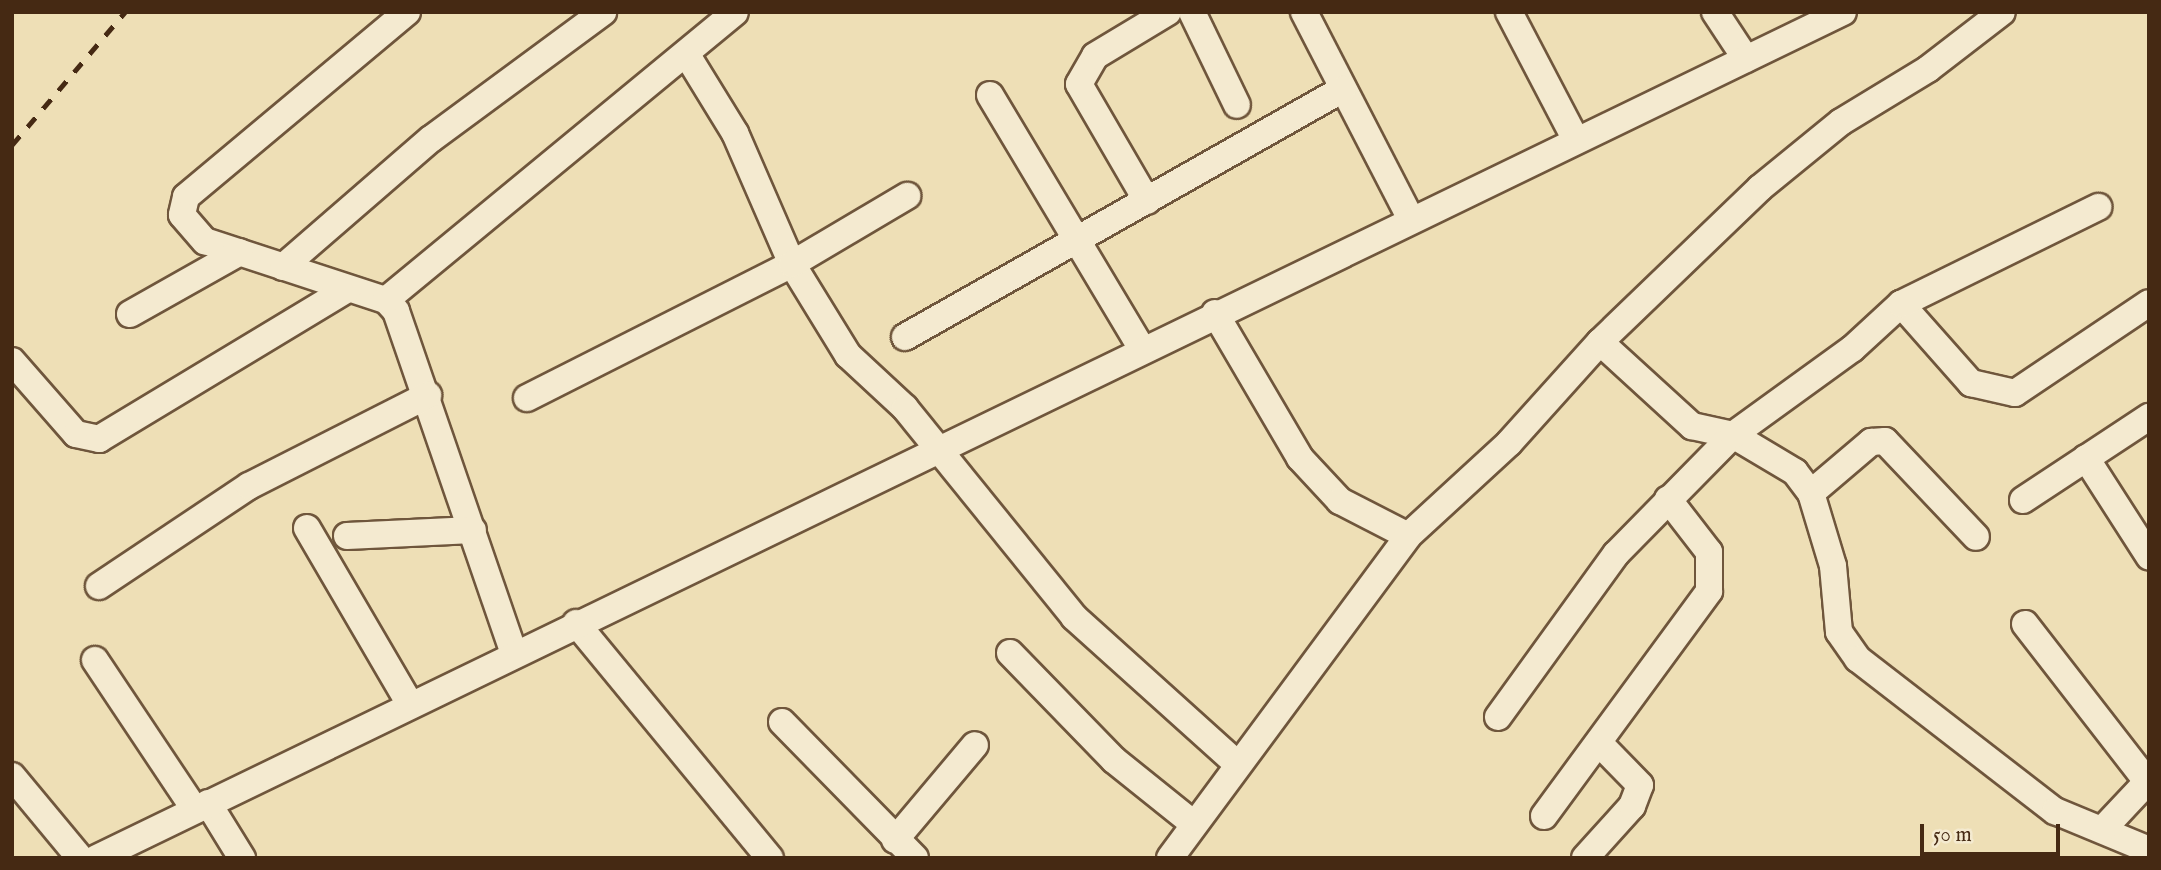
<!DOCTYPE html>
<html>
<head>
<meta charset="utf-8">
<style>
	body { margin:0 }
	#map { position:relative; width:2161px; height:870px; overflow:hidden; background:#eedfb6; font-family:"IM FELL English",serif }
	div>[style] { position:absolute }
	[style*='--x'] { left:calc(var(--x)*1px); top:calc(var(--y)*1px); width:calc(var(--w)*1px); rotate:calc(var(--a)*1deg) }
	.roads { filter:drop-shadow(2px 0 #6f563c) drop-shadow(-2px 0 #6f563c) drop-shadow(0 2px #6f563c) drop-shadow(0 -2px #6f563c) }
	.minor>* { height:26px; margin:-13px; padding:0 13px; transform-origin:13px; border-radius:13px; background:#f4ead0 }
	.rail>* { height:5px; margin-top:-2.5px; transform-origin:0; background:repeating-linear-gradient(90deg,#452913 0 12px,transparent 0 24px) }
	span { translate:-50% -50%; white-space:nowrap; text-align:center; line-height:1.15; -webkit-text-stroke:6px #f4ead0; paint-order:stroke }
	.frame { position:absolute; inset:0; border:14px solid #452913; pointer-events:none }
	.scale { position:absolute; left:1920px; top:824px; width:140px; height:32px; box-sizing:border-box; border:4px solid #452913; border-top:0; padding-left:9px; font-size:21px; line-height:24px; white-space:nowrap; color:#452913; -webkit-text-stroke:5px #f4ead0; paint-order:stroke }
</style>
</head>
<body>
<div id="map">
	<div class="roads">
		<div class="minor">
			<i style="--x:407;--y:12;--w:288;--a:140.1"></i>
			<i style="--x:186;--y:197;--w:18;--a:103"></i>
			<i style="--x:182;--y:215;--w:35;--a:49"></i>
			<i style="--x:205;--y:241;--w:190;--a:18.1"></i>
			<i style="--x:386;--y:300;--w:15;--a:48"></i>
			<i style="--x:396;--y:311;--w:363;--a:71"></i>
			<i style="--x:1192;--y:12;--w:103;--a:64.2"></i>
			<i style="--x:1304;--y:12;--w:233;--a:62.7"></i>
			<i style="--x:1509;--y:12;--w:144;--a:62.4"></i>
			<i style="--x:1715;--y:12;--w:56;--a:56.6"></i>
			<i style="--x:687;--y:55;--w:92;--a:58.4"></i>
			<i style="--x:735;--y:133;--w:143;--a:66.5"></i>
			<i style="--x:792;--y:264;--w:107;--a:58.4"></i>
			<i style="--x:848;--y:355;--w:78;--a:42.9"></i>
			<i style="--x:905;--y:408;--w:269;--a:51"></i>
			<i style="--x:1074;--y:617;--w:218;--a:42"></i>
			<i style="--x:990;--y:95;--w:296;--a:59.1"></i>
			<i style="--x:1147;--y:201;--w:135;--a:-120.2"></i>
			<i style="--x:1079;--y:84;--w:32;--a:-60"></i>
			<i style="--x:1095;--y:56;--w:85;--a:-31.1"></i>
			<i style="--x:283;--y:267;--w:196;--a:-40.9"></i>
			<i style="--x:431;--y:139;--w:214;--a:-36.4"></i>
			<i style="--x:386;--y:300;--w:452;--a:-39.5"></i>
			<i style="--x:1901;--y:304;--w:106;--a:48.5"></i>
			<i style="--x:1971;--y:383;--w:45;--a:12.8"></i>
			<i style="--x:2015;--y:393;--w:161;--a:-33.9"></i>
			<i style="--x:1215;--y:313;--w:168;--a:59.6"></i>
			<i style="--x:1300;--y:458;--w:59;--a:47.1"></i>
			<i style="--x:1340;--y:501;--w:76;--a:27.2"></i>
			<i style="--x:130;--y:314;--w:126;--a:-29.4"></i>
			<i style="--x:905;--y:337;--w:503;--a:-29.52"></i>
			<i style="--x:1600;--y:342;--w:125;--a:42.4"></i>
			<i style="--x:1692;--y:426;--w:42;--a:12.4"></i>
			<i style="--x:1733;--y:435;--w:72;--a:30.8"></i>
			<i style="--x:1795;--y:472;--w:26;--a:53"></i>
			<i style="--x:1811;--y:493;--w:76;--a:73.2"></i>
			<i style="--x:1833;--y:566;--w:66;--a:84.8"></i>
			<i style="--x:1839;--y:632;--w:33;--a:55"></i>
			<i style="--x:1858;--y:659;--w:249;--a:37.7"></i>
			<i style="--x:2055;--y:811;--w:102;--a:22.5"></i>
			<i style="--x:12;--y:361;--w:97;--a:48.8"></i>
			<i style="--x:76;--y:434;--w:24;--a:12"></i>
			<i style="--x:99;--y:439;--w:291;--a:-31.1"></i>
			<i style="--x:527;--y:398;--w:297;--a:-26.8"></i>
			<i style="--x:792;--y:264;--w:134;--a:-30.6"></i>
			<i style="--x:2086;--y:458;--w:117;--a:57.3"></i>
			<i style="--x:1811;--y:493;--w:79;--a:-40.4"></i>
			<i style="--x:1871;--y:442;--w:14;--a:-4"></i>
			<i style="--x:1885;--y:441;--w:132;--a:46.5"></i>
			<i style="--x:2023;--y:500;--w:151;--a:-33.4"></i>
			<i style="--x:307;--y:528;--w:204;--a:59.7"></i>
			<i style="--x:347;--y:536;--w:126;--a:-2.7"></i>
			<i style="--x:99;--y:586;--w:180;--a:-33.7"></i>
			<i style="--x:249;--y:486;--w:201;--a:-26.9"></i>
			<i style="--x:576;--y:623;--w:305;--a:50.5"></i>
			<i style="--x:2025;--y:624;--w:199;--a:52.2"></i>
			<i style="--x:1010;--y:653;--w:149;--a:45.8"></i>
			<i style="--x:1114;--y:760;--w:102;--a:38.7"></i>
			<i style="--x:95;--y:660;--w:180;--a:56.3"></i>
			<i style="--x:1498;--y:717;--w:201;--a:-54.1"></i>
			<i style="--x:1616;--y:554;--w:167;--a:-45.5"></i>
			<i style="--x:1733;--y:435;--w:147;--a:-35.9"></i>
			<i style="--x:1852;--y:349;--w:67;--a:-42.6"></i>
			<i style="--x:1901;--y:304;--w:220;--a:-26.2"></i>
			<i style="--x:782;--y:722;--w:190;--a:45.6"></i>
			<i style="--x:12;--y:776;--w:107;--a:50.3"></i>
			<i style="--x:208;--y:803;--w:65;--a:58.3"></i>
			<i style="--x:1544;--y:816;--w:279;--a:-53.7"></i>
			<i style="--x:1709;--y:591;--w:39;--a:-90"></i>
			<i style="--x:1709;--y:552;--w:67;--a:-127.7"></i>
			<i style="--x:2103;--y:829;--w:67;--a:-46.8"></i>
			<i style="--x:895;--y:840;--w:124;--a:-49.9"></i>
			<i style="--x:97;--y:858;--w:1940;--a:-25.85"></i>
			<i style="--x:1170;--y:858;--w:400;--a:-53.5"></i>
			<i style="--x:1408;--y:536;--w:137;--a:-42.6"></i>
			<i style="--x:1509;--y:443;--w:136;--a:-48"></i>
			<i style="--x:1600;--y:342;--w:222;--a:-43.9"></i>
			<i style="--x:1760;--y:188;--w:104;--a:-39.2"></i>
			<i style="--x:1841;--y:122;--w:102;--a:-31.3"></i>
			<i style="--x:1928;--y:69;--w:93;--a:-37.6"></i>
			<i style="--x:1585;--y:858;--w:70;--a:-47.9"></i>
			<i style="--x:1632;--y:806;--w:22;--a:-69"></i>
			<i style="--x:1640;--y:785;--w:59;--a:-134.3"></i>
		</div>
	</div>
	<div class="rail">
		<i style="--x:12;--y:145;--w:175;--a:-49.6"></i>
	</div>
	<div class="frame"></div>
	<div class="scale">50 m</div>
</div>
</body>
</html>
